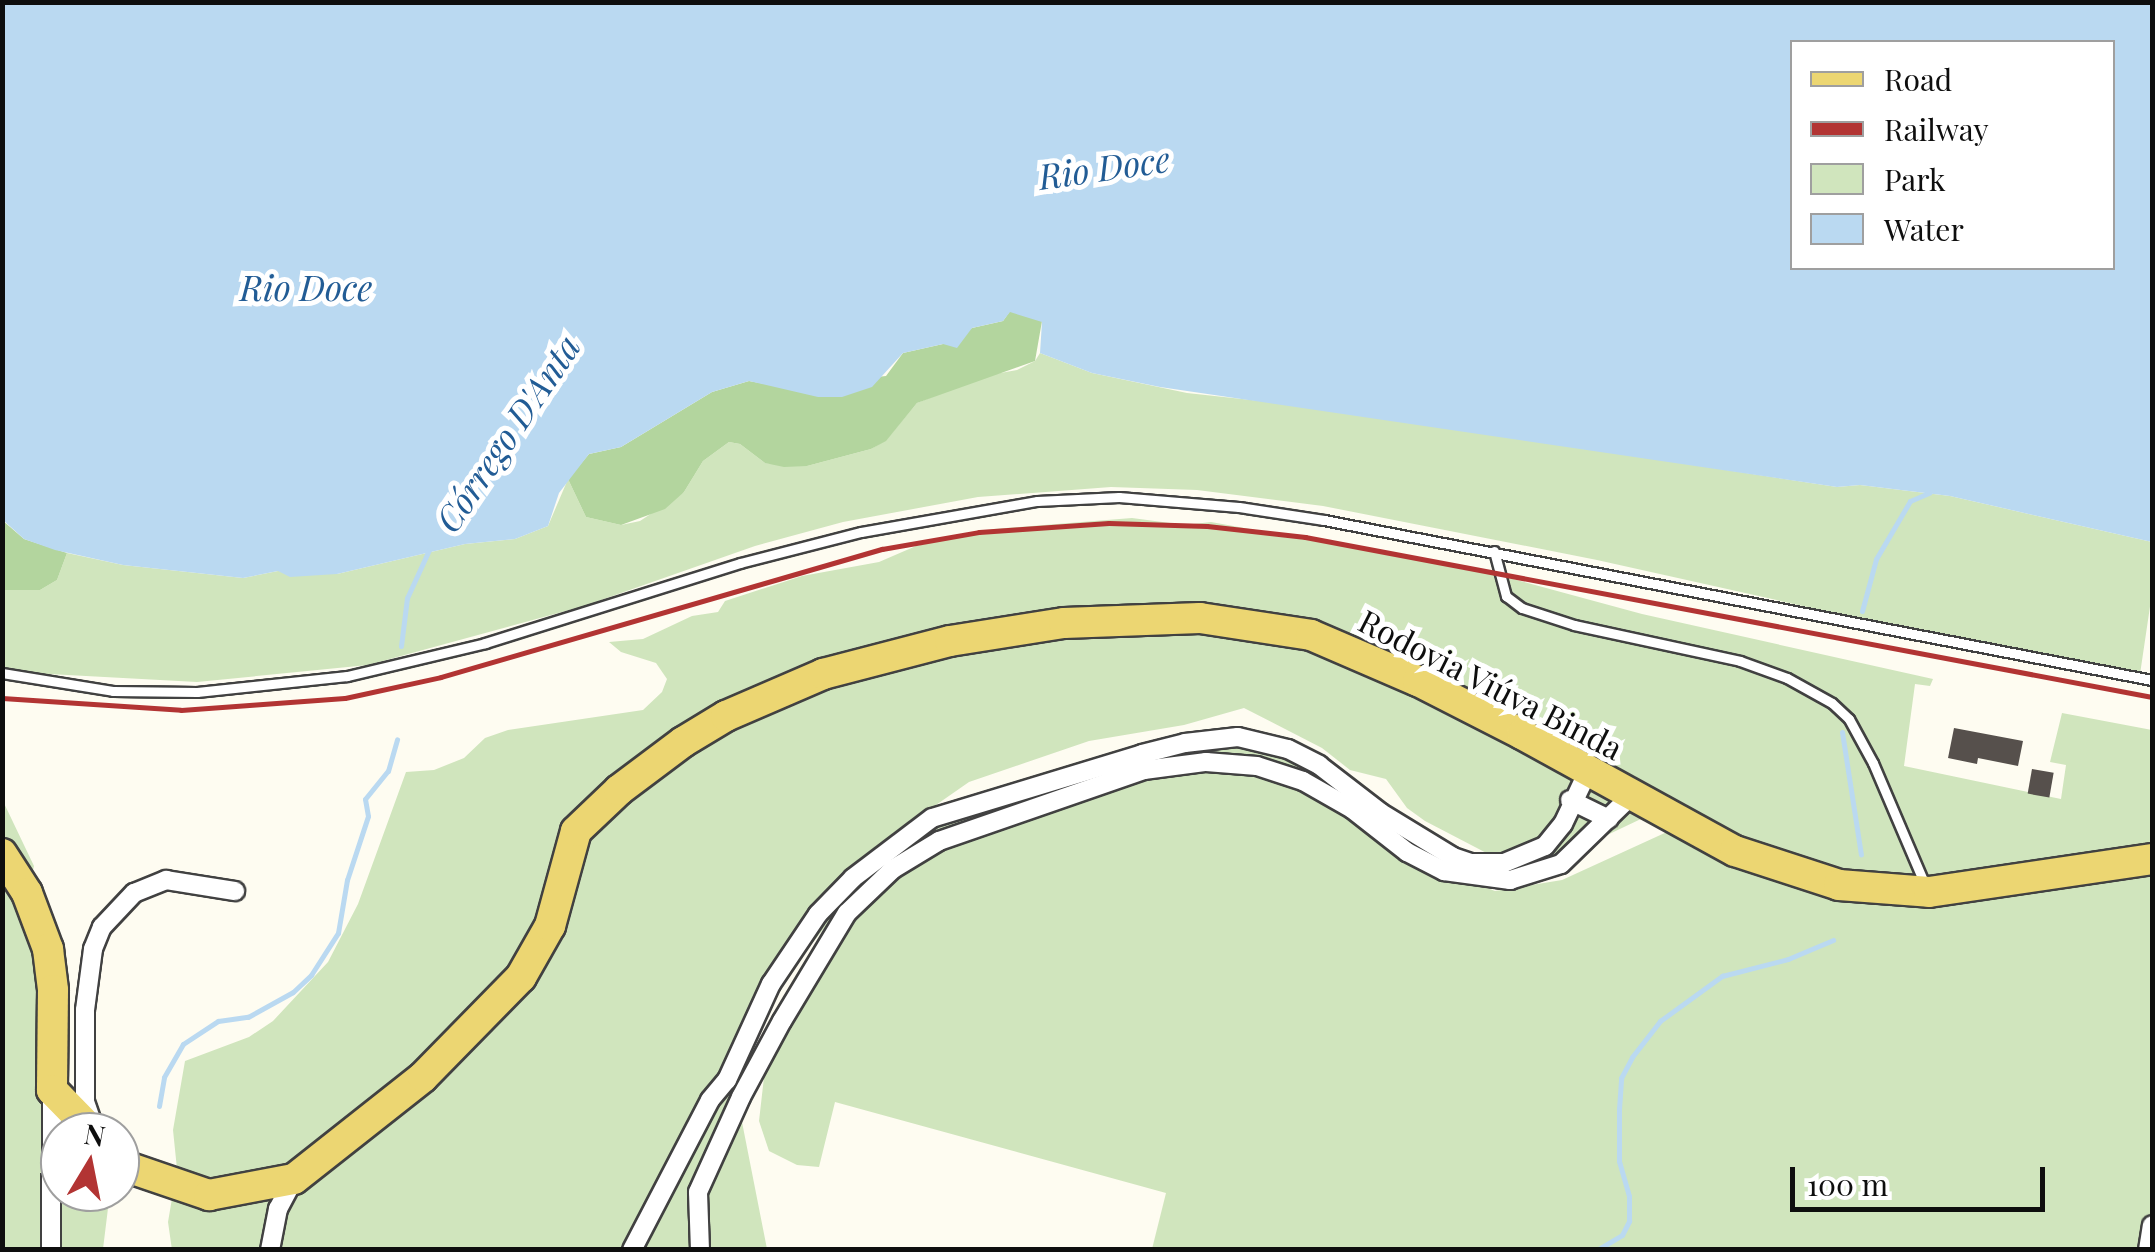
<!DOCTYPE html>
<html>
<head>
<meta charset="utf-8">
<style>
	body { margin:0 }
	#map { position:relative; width:2155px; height:1252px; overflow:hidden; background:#fefcf1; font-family:"Playfair Display",serif }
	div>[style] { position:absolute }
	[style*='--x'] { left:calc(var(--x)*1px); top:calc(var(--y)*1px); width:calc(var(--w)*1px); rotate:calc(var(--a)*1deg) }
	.green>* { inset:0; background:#d0e5bd }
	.forest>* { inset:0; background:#b3d59e }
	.water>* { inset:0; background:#bad9f1 }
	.stream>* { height:5px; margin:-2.5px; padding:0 2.5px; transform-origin:2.5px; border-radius:2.5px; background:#bad9f1 }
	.building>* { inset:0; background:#56504c; transform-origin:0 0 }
	.roads { filter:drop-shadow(2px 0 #414141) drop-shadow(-2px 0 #414141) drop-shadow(0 2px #414141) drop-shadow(0 -2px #414141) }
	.service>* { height:9px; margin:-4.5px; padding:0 4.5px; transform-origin:4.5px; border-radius:4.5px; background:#fff }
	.minor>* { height:18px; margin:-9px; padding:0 9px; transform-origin:9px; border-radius:9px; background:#fff }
	.primary>* { height:30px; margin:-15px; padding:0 15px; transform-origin:15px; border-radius:15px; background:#ecd672 }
	.rail>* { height:5px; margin:-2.5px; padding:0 2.5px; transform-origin:2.5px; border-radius:2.5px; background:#b23433 }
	span { translate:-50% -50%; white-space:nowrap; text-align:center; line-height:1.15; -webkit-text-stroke:10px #fff; paint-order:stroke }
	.street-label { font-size:32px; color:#0e0e0e }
	.water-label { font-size:35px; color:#225c95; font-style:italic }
	.frame { position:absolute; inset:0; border:5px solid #0e0e0e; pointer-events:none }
	.legend { position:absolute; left:1790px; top:40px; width:325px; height:230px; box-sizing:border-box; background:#fff; border:2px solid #9f9f9f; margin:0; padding:12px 18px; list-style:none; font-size:30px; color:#0e0e0e }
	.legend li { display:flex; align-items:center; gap:20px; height:50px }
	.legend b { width:50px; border:2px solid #9f9f9f }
	.north { position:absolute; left:40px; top:1112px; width:100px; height:100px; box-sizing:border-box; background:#fff; border:2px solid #9f9f9f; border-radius:50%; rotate:10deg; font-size:28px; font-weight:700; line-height:40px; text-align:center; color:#0e0e0e }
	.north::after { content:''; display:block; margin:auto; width:35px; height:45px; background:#b23433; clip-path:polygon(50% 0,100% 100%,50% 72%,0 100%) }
	.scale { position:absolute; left:1790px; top:1167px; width:255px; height:45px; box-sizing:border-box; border:5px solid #0e0e0e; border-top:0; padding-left:12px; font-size:30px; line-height:35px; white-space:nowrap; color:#0e0e0e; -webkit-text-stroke:8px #fff; paint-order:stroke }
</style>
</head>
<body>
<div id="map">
	<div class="green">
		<i style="clip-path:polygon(1040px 353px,1092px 373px,1187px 393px,1317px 407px,1837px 487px,1860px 485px,1950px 496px,2152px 542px,2152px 593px,2139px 681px,1597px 560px,1323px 506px,1197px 490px,1111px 487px,978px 497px,843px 522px,755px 546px,584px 606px,368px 665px,197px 682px,49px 674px,26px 682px,3px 679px,3px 590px,40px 590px,57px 580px,67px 553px,123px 565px,243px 578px,278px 571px,337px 574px,465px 544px,515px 539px,548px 526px,568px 479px,586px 517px,621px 525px,640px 521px,684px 492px,703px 461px,729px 442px,740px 444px,765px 463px,807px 466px,871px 449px,886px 440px,917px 403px,984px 376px,1017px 370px,1035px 361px)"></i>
		<i style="clip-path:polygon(1132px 518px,1185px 525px,1211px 522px,1487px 572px,1642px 614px,1933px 679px,1930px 686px,1915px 684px,1904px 766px,2061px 799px,2066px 765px,2050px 762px,2062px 713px,2152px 730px,2152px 1249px,1152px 1249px,1166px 1193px,835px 1102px,819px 1167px,797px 1165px,769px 1151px,759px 1121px,767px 1051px,863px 906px,924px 833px,1046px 789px,1206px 745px,1246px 744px,1301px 760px,1432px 867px,1495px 891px,1562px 880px,1680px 826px,1664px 808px,1582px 847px,1537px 861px,1498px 859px,1425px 821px,1407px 808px,1386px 779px,1350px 770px,1322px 748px,1244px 708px,1184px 725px,1089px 741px,969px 782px,913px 821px,884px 852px,781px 983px,758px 1019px,742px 1122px,767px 1249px,172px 1250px,168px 1222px,177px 1169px,173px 1130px,185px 1061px,249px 1037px,273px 1021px,328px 962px,358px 904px,406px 772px,434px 770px,464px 758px,485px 738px,508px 730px,643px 710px,662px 692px,667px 679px,656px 663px,621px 652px,609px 642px,643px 639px,692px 616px,718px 612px,725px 601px,802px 576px,879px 562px,916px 546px,994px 529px)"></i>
		<i style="clip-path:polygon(2px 799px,34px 866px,31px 879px,53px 1069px,96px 1120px,108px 1118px,114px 1130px,60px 1132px,60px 1192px,110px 1192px,103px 1249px,3px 1249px)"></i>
	</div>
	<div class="forest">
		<i style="clip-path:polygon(1010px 311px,1042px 321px,1035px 361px,917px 403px,886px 441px,871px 449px,807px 466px,784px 467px,765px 463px,740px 444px,729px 442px,703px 461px,684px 492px,665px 509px,621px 525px,586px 517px,568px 479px,589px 454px,621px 447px,712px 392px,749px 381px,782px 387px,886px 376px,903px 353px,943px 344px,972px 328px,1003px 321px)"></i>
		<i style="clip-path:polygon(2px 520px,24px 539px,67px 553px,57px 580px,40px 590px,3px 590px)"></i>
	</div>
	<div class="water">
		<i style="clip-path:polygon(evenodd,3px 2px,2152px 3px,2152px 542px,1950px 496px,1860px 485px,1837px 487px,1160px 387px,1092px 373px,1040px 353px,1042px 322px,1010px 312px,1003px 321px,972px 328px,957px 348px,943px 344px,903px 353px,872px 387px,842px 397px,818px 397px,749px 381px,712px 392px,621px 447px,589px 454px,559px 493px,548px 526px,515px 539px,465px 544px,337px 574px,290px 577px,278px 571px,243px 578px,123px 565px,55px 550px,24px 539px,3px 520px,3px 2px,1792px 42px,2112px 42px,2112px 268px,1792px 268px,1792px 42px)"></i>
	</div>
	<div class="stream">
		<i style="--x:1862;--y:611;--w:54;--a:-74.9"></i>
		<i style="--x:1876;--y:559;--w:67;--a:-59.6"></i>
		<i style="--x:1910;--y:501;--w:21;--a:-23"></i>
		<i style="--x:401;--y:646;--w:48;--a:-82.9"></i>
		<i style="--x:407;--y:598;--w:53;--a:-65.4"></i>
		<i style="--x:1842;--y:732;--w:124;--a:81.2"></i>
		<i style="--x:159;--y:1106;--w:29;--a:-80"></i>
		<i style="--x:164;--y:1077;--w:38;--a:-60"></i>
		<i style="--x:183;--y:1044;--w:42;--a:-33.3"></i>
		<i style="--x:218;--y:1021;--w:30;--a:-8"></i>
		<i style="--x:248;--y:1017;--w:51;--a:-29.1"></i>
		<i style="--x:293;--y:992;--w:25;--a:-43"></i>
		<i style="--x:311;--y:975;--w:50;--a:-57.3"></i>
		<i style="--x:338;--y:933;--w:54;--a:-80.4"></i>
		<i style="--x:347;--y:880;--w:67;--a:-71.8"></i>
		<i style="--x:368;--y:816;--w:17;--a:-100"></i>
		<i style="--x:365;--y:799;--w:36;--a:-51"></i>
		<i style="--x:388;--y:771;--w:33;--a:-74"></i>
		<i style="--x:1597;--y:1250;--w:29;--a:-31"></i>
		<i style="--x:1622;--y:1235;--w:16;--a:-63"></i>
		<i style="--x:1629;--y:1221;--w:25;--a:-90"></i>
		<i style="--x:1629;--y:1196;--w:36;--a:-106"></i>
		<i style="--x:1619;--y:1161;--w:52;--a:-90"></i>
		<i style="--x:1619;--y:1109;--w:31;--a:-86"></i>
		<i style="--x:1621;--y:1078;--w:24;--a:-62"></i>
		<i style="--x:1632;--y:1057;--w:46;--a:-52.1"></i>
		<i style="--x:1660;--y:1021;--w:77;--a:-36"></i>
		<i style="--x:1722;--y:976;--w:68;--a:-14.4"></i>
		<i style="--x:1788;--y:959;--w:49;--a:-22.9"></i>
	</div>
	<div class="building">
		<i style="clip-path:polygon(1954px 728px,2023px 741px,2018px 766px,1978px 758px,1977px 764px,1948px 758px)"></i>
		<i style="left:2032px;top:769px;width:22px;height:25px;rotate:10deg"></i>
	</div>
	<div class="roads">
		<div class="service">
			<i style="--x:1494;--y:551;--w:47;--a:75.1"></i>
			<i style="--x:1506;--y:596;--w:20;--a:37"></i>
			<i style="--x:1522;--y:608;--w:55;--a:18.1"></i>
			<i style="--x:1574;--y:625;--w:170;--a:12.2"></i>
			<i style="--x:1740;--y:661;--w:50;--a:19.9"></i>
			<i style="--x:1787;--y:678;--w:51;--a:29.1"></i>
			<i style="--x:1832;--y:703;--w:23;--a:43"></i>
			<i style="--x:1849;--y:719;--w:50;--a:61.4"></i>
			<i style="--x:1873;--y:763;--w:133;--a:66.9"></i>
			<i style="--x:2;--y:673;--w:112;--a:9.2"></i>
			<i style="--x:113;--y:691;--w:84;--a:0.7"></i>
			<i style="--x:197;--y:692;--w:151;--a:-6.1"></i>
			<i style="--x:347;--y:676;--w:142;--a:-13.4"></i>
			<i style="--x:485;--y:643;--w:267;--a:-17.4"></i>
			<i style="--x:740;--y:563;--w:125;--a:-14.4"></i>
			<i style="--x:861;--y:532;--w:179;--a:-10"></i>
			<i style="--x:1037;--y:501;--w:82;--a:-2.8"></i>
			<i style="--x:1119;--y:497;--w:120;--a:4.8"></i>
			<i style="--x:1239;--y:507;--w:86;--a:8.7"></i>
			<i style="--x:1324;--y:520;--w:843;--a:10.94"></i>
		</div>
		<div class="minor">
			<i style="--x:1570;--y:800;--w:43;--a:26"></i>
			<i style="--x:92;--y:1122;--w:21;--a:-109"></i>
			<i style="--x:85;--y:1102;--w:92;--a:-90"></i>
			<i style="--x:85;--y:1010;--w:62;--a:-82.5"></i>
			<i style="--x:93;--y:949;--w:24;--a:-68"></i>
			<i style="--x:102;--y:927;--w:47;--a:-46.7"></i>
			<i style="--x:134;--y:893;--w:35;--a:-22"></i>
			<i style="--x:166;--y:880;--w:70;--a:9.1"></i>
			<i style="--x:51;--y:1250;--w:160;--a:-89.6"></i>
			<i style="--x:270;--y:1250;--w:42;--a:-79"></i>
			<i style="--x:278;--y:1209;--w:34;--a:-62"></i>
			<i style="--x:632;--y:1250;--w:169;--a:-62.5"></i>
			<i style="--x:710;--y:1100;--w:26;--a:-50"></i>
			<i style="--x:727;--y:1080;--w:106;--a:-65.4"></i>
			<i style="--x:771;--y:984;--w:84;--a:-56.1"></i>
			<i style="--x:818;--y:914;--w:50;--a:-45.8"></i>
			<i style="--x:853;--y:878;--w:99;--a:-37.2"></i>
			<i style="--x:932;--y:818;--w:220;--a:-16.9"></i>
			<i style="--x:1142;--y:754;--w:44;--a:-14.3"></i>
			<i style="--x:1185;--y:743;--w:53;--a:-6.5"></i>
			<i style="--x:1238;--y:737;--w:51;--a:13.5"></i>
			<i style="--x:1288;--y:749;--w:35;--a:27"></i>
			<i style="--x:1319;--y:765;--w:78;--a:37.7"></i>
			<i style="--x:1381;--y:813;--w:84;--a:31.4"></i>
			<i style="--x:1453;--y:857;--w:18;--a:19"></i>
			<i style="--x:1470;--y:863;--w:34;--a:0"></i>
			<i style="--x:1504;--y:863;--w:44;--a:-22.5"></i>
			<i style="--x:1545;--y:846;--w:28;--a:-51"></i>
			<i style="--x:1563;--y:824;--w:59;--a:-64.7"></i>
			<i style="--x:700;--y:1250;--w:58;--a:-92"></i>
			<i style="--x:698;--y:1192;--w:104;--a:-65.6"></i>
			<i style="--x:741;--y:1097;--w:86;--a:-61.7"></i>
			<i style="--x:782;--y:1021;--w:126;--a:-59"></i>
			<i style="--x:847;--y:913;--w:64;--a:-43.7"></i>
			<i style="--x:893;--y:869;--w:54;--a:-31.3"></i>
			<i style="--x:939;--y:841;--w:217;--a:-19.1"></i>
			<i style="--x:1144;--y:770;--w:63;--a:-7.4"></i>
			<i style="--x:1206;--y:762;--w:51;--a:4.5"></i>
			<i style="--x:1257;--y:766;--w:48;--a:18.1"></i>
			<i style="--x:1303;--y:781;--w:56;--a:29.7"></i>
			<i style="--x:1352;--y:809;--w:70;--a:38"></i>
			<i style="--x:1407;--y:852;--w:42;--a:27.2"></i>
			<i style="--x:1444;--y:871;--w:67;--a:7.8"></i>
			<i style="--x:1510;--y:880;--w:53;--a:-17.4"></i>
			<i style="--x:1561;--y:864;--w:99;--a:-44.2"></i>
			<i style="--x:2148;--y:1250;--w:25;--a:-81"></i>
		</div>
		<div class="primary">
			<i style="--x:2;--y:854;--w:46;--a:57.3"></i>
			<i style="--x:27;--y:893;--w:60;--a:69.4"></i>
			<i style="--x:48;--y:949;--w:41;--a:83"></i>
			<i style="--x:53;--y:990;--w:100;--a:90.6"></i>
			<i style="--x:52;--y:1090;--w:59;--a:45.7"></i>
			<i style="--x:120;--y:1160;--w:10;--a:45"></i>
			<i style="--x:127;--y:1167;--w:87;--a:18.9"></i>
			<i style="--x:209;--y:1195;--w:86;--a:-10.7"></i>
			<i style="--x:294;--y:1179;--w:164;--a:-38.3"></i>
			<i style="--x:423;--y:1077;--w:140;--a:-45.6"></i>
			<i style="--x:521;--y:977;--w:59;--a:-60.4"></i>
			<i style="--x:550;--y:926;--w:98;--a:-74.7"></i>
			<i style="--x:576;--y:831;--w:59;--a:-43.6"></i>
			<i style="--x:619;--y:790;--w:80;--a:-36.9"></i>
			<i style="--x:683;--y:742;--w:50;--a:-31.2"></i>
			<i style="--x:726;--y:716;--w:106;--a:-23.4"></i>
			<i style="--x:823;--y:674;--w:131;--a:-14.6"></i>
			<i style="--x:950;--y:641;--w:115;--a:-9"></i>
			<i style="--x:1064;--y:623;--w:136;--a:-2.1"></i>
			<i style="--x:1200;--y:618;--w:112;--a:8.7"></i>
			<i style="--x:1311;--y:635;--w:116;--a:23.3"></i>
			<i style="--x:1418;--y:681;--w:117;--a:27"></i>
			<i style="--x:1522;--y:734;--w:243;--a:28.8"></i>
			<i style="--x:1735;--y:851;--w:109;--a:18.1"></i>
			<i style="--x:1839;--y:885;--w:90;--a:4.4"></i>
			<i style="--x:1929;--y:892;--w:225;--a:-8.4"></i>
		</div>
	</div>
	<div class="rail">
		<i style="--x:2;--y:698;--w:179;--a:3.8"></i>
		<i style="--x:181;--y:710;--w:164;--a:-4.2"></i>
		<i style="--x:345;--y:698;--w:98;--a:-12.3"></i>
		<i style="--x:441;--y:677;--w:459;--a:-16.2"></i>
		<i style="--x:882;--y:549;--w:98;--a:-9.9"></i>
		<i style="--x:979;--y:532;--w:130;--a:-4"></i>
		<i style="--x:1109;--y:523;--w:98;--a:1.8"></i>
		<i style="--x:1207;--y:526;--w:99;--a:6.4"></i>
		<i style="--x:1305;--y:537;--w:862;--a:10.7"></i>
	</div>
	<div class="street-label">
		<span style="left:1491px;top:684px;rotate:27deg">Rodovia Viúva Binda</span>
	</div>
	<div class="water-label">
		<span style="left:1104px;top:167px;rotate:-8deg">Rio Doce</span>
		<span style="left:306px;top:287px">Rio Doce</span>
		<span style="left:507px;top:433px;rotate:-56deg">Córrego D'Anta</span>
	</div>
	<div class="frame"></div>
	<ul class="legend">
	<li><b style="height:12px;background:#ecd672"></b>Road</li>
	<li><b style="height:12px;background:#b23433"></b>Railway</li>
	<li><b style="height:28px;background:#d0e5bd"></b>Park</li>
	<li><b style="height:28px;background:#bad9f1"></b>Water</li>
	</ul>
	<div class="north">N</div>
	<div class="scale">100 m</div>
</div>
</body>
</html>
